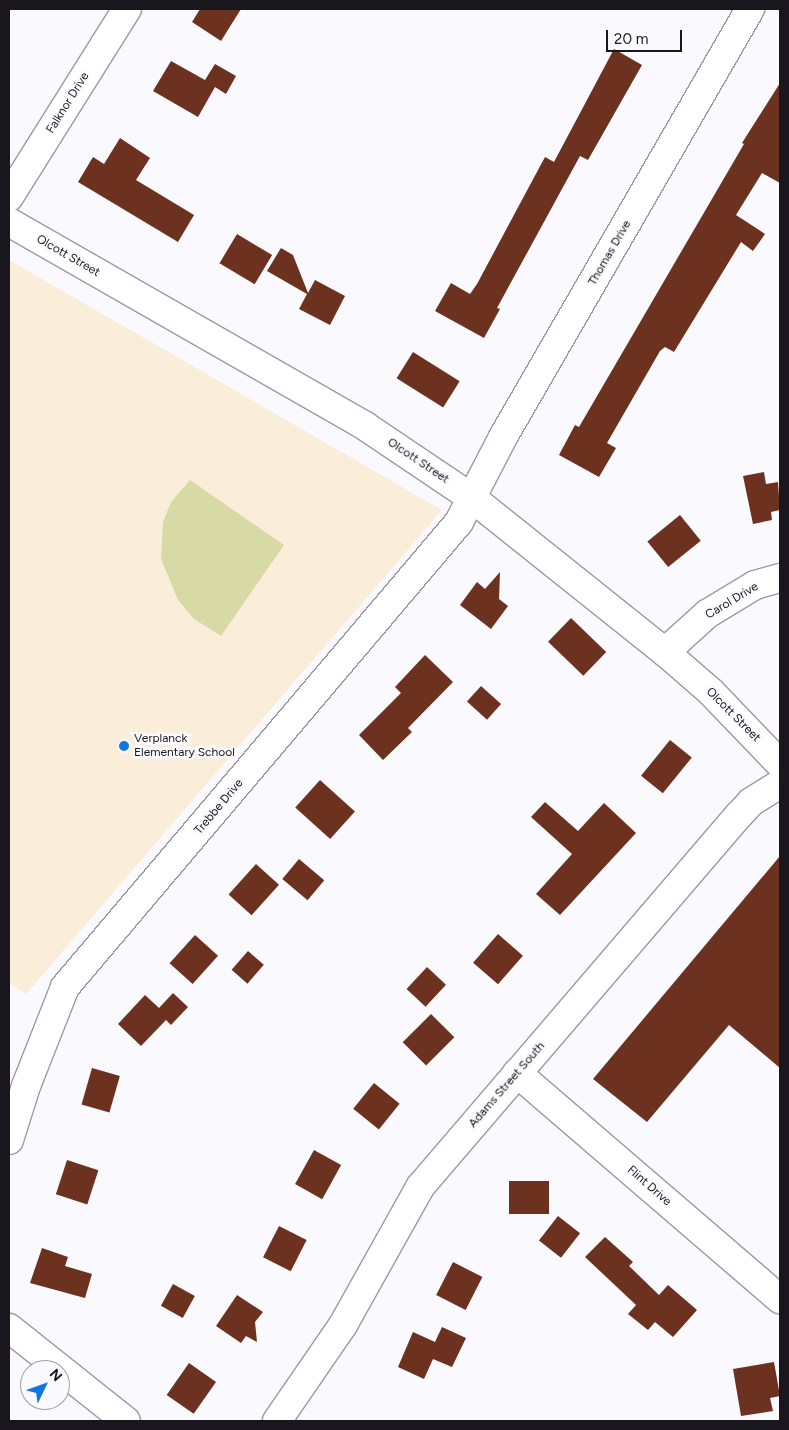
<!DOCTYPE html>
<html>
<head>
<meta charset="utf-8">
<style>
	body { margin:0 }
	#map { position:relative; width:789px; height:1430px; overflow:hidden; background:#faf9fd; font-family:Figtree,sans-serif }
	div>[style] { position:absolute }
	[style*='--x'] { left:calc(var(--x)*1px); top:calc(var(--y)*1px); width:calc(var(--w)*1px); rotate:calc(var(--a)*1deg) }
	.education>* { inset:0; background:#faeeda }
	.green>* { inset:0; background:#d7daa4 }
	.building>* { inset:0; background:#6c321f; transform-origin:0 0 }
	.roads { filter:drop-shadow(1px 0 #9e98a8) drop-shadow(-1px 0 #9e98a8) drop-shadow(0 1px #9e98a8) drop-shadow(0 -1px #9e98a8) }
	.minor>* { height:28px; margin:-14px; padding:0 14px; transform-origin:14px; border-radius:14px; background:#fff }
	.dots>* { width:14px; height:14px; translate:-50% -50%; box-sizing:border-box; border:2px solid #faf9fd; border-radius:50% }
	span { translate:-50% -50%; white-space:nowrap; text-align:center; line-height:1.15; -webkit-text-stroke:5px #faf9fd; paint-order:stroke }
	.street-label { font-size:12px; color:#19171d }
	.poi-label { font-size:12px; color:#19171d }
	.left { translate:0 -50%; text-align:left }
	.frame { position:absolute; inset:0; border:10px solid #19171d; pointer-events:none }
	.north { position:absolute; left:20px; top:1360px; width:50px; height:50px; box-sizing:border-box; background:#faf9fd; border:1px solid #a09fa3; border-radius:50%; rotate:48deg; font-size:14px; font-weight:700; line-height:20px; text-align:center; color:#19171d }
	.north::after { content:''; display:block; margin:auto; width:18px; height:22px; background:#1177e0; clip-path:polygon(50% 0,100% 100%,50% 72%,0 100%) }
	.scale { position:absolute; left:606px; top:30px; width:76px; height:22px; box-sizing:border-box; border:2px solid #19171d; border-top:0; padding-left:6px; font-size:15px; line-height:18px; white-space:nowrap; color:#19171d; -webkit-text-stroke:4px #faf9fd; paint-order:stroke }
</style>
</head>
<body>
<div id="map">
	<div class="education">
		<i style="clip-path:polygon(9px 260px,442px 510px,26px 994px,9px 983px)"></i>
	</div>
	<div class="green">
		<i style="clip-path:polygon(190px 480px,284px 545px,221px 636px,194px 619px,178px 600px,161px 559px,163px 522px,171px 502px)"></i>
	</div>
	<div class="building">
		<i style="clip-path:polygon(200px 9px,241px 9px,221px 41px,192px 22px)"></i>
		<i style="clip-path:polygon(614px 49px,642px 65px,588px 160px,580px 156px,497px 308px,500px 309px,484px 338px,435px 311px,451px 283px,470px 294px,477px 284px,545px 157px,554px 162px)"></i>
		<i style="clip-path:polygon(171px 61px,205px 80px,215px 64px,236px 76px,226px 94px,215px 87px,198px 117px,153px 91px)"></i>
		<i style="clip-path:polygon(780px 83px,780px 183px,762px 173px,736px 215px,765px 234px,753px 251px,741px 242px,674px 352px,665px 347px,660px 351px,607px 443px,616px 448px,599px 477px,559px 455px,575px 425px,579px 427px,744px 144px,742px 143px)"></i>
		<i style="clip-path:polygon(120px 138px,150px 158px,136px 180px,194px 215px,178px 242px,78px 182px,93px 157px,104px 164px)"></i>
		<i style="left:237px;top:234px;width:41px;height:34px;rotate:31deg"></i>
		<i style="clip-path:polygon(281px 248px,293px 255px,308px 293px,315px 280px,345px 296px,330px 325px,299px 309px,307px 294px,267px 271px)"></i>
		<i style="left:413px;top:352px;width:55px;height:31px;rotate:32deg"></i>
		<i style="clip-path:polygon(764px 472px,766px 484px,778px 482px,780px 510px,771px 512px,772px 520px,753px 524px,743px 476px)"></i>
		<i style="left:680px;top:515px;width:33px;height:42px;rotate:51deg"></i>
		<i style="clip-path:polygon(500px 572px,499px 599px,508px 606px,491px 629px,460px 605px,477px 582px,485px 589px)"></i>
		<i style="left:571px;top:618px;width:49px;height:33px;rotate:44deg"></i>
		<i style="clip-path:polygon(425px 655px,453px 682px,408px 728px,412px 732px,383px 760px,359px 735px,401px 693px,395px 687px)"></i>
		<i style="left:481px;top:686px;width:27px;height:21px;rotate:42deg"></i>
		<i style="left:670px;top:740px;width:28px;height:46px;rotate:39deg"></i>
		<i style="left:320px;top:780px;width:47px;height:37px;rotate:42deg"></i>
		<i style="clip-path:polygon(545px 802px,578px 831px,604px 803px,636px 833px,560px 915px,536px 894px,572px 854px,531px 817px)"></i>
		<i style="clip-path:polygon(780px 856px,780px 1068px,729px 1025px,647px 1122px,593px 1079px)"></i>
		<i style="left:299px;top:859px;width:33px;height:26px;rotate:40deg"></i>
		<i style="left:256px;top:864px;width:31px;height:41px;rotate:42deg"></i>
		<i style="left:498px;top:934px;width:33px;height:38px;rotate:41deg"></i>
		<i style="left:195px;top:935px;width:31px;height:38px;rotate:42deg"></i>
		<i style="left:248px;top:951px;width:21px;height:25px;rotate:41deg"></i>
		<i style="left:427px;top:967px;width:26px;height:30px;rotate:43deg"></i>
		<i style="clip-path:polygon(173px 993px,188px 1007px,171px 1025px,166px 1020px,141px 1046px,118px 1024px,145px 995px,159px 1008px)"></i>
		<i style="left:431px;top:1014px;width:33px;height:40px;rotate:45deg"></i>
		<i style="left:92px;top:1068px;width:29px;height:38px;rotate:16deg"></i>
		<i style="left:374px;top:1083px;width:33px;height:33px;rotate:39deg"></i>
		<i style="left:314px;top:1150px;width:31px;height:39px;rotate:29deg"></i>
		<i style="left:67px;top:1160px;width:33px;height:36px;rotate:18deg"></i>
		<i style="left:509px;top:1181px;width:40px;height:33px"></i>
		<i style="left:558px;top:1216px;width:28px;height:31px;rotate:38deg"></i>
		<i style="left:279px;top:1226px;width:31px;height:35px;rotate:27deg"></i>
		<i style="clip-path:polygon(605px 1237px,633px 1262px,629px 1266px,659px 1295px,668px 1285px,697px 1310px,673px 1337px,655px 1322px,648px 1330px,628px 1314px,636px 1305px,585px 1257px)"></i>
		<i style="clip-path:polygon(42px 1248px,68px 1257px,65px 1266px,92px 1274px,85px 1298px,30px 1283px)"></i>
		<i style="left:453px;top:1262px;width:33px;height:37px;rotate:27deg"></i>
		<i style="left:173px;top:1284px;width:25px;height:25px;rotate:29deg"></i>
		<i style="clip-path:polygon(237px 1295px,263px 1312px,255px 1322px,257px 1342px,246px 1336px,241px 1343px,216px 1326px)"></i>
		<i style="clip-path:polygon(442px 1327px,466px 1338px,452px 1367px,433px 1359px,424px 1379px,398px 1367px,413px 1332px,435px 1342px)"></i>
		<i style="clip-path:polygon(774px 1362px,780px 1396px,770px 1398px,773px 1411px,741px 1416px,733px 1369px)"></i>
		<i style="left:189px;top:1363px;width:33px;height:39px;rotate:35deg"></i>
	</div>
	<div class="roads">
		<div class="minor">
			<i style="--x:9;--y:197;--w:222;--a:-57.9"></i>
			<i style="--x:9;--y:222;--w:410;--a:29.8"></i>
			<i style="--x:365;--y:426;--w:129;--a:33.9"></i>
			<i style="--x:472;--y:498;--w:247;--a:38.6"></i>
			<i style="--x:665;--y:652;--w:61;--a:41"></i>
			<i style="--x:711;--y:692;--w:100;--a:46.2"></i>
			<i style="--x:665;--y:652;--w:57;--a:-42.1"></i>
			<i style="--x:707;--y:614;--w:56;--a:-31.1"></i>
			<i style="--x:755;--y:585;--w:26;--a:-16"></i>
			<i style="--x:517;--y:1073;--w:347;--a:40.7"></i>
			<i style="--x:9;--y:1140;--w:57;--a:-72.5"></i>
			<i style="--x:26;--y:1086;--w:106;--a:-68.5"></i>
			<i style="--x:65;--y:987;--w:609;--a:-49.72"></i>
			<i style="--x:459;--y:522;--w:96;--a:-62.6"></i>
			<i style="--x:503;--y:437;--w:494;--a:-60"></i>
			<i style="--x:9;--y:1328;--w:149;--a:38.5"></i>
			<i style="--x:277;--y:1421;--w:116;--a:-55.5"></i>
			<i style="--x:343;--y:1325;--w:158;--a:-60.8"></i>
			<i style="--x:420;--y:1187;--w:491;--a:-49.4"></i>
			<i style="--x:740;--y:814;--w:16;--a:-47"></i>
			<i style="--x:751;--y:802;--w:34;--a:-32"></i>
		</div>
	</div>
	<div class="dots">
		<i style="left:124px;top:746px;background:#1177e0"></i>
	</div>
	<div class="street-label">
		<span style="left:68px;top:103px;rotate:-58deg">Falknor Drive</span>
		<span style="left:610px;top:253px;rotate:-60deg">Thomas Drive</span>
		<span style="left:68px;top:256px;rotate:30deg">Olcott Street</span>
		<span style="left:418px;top:461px;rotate:34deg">Olcott Street</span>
		<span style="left:732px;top:601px;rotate:-31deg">Carol Drive</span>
		<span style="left:733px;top:715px;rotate:45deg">Olcott Street</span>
		<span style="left:219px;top:807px;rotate:-50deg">Trebbe Drive</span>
		<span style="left:507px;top:1085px;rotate:-49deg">Adams Street South</span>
		<span style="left:649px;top:1186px;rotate:41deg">Flint Drive</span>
	</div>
	<div class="poi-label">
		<span class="left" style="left:134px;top:746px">Verplanck<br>Elementary School</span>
	</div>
	<div class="frame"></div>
	<div class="north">N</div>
	<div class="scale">20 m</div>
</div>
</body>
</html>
